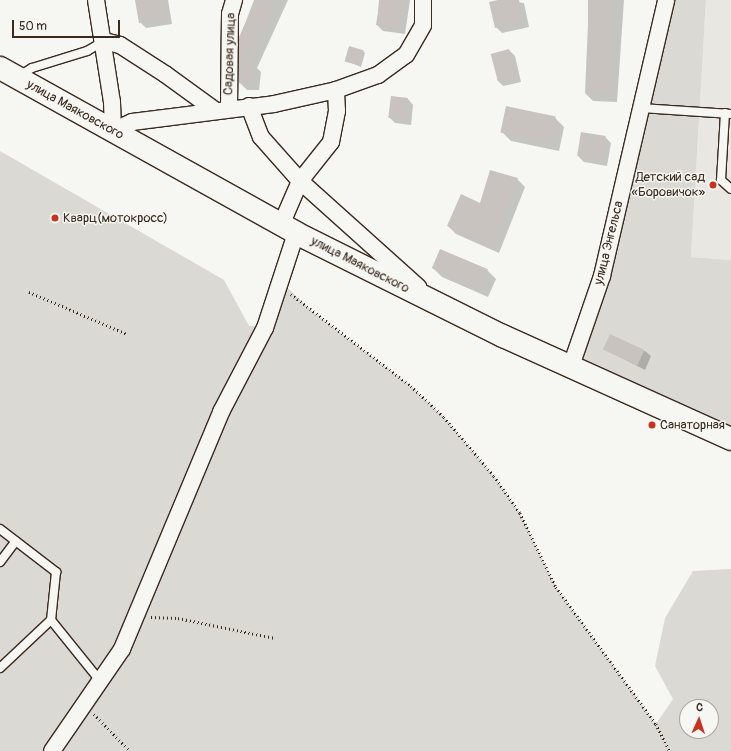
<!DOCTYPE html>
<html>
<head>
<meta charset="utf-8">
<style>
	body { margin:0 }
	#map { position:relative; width:731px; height:751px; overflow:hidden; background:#f6f6f2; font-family:Pangolin,sans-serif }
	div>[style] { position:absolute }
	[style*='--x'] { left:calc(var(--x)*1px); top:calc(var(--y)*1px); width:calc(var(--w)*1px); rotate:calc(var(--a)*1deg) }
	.built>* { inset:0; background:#e8e7e2 }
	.green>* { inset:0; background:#dad9d3 }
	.shadow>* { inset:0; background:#0003 }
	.building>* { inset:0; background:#c8c3be; transform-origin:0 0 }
	.path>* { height:2.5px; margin-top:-1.25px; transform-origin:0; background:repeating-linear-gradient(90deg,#3b2a1e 0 1px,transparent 0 4px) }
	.roads { filter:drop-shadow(1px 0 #3b2a1e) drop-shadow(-1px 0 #3b2a1e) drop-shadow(0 1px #3b2a1e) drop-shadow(0 -1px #3b2a1e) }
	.service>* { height:8px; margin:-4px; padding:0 4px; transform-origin:4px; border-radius:4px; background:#f6f6f2 }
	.minor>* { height:16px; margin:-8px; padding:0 8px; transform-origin:8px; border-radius:8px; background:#f6f6f2 }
	.secondary>* { height:22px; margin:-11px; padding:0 11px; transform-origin:11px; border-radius:11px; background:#f6f6f2 }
	.dots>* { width:11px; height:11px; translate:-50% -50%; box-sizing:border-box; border:2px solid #f6f6f2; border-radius:50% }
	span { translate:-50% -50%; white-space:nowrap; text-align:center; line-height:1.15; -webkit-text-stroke:3px #f6f6f2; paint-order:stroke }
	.street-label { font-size:13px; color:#3b2a1e }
	.poi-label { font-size:13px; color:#3b2a1e }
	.right { translate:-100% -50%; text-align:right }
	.left { translate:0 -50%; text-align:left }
	.north { position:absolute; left:679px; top:699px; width:40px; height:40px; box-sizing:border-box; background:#f6f6f2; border:1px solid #aba49d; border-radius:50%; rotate:3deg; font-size:11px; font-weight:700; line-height:16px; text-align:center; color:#3b2a1e }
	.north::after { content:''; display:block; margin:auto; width:14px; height:18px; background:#c8321e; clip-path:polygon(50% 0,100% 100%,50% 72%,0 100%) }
	.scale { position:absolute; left:12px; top:20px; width:108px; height:18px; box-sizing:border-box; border:2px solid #3b2a1e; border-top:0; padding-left:5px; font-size:12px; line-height:14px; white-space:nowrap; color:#3b2a1e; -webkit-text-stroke:3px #f6f6f2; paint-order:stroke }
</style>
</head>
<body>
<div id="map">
	<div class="built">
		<i style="clip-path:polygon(706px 0,731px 0,731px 260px,691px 257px)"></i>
	</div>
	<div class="green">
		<i style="clip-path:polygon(666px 0,706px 0,691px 257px,731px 260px,731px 439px,571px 366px)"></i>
		<i style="clip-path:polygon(evenodd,0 151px,224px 280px,249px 326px,265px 327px,280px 281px,314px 313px,411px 386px,444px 417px,494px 476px,520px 513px,556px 587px,656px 724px,673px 699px,655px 666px,665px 618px,693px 571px,731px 569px,731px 751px,0 751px,0 151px,687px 707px,711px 707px,711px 731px,687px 731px,687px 707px)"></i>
	</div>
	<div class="shadow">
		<i style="clip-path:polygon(136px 0,168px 0,172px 24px,146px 28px,140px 22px)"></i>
		<i style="clip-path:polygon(254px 0,288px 0,257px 68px,261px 72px,259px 90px,247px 90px,240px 83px,240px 37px)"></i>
		<i style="clip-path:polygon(379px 0,410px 0,405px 34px,383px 31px,377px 25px)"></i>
		<i style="clip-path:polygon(503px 0,524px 3px,529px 27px,502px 33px,496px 27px)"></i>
		<i style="clip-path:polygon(589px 0,624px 0,617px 102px,593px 101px,585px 93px)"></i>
		<i style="clip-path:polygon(362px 50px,365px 53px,361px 67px,347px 61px)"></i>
		<i style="clip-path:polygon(509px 50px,515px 56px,521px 82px,503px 86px,497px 80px)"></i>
		<i style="clip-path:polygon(408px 99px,413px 105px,411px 125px,395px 123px,389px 117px)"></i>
		<i style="clip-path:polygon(555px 118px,564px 127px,559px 151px,511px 141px,502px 132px)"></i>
		<i style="clip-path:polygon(605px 137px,611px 143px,607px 166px,584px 162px,578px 156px)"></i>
		<i style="clip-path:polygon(517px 179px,525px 187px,499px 253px,456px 234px,448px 226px)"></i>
		<i style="clip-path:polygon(433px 268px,487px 270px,496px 279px,488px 297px,442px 277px)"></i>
		<i style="clip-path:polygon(604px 349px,645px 351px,651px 356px,645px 370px)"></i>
	</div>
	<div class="building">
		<i style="clip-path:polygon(135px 0,164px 0,167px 18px,139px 23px)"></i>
		<i style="clip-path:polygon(256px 0,275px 5px,248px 63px,254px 64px,251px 83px,239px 83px,239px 37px)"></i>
		<i style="clip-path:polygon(380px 0,404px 0,399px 29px,376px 25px)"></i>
		<i style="clip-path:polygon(498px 0,519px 0,523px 22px,495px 28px,489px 2px)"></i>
		<i style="left:588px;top:0;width:25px;height:93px"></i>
		<i style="left:349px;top:46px;width:15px;height:16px;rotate:16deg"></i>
		<i style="left:509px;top:49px;width:28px;height:19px;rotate:75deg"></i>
		<i style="left:391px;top:96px;width:17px;height:22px;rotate:7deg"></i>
		<i style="left:506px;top:106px;width:51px;height:27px;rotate:12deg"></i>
		<i style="left:581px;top:132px;width:25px;height:24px;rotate:9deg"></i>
		<i style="clip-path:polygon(490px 170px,518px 178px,491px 246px,447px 226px,461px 194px,480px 203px)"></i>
		<i style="left:440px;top:249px;width:52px;height:21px;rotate:23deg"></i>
		<i style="left:610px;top:334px;width:38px;height:17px;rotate:25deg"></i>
	</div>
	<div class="path">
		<i style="--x:29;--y:292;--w:107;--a:23.2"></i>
		<i style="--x:291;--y:294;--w:151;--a:37.5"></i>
		<i style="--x:411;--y:386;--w:45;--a:43.2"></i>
		<i style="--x:444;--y:417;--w:77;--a:49.7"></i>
		<i style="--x:494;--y:476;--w:45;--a:54.9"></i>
		<i style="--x:520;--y:513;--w:82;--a:64.1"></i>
		<i style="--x:556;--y:587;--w:170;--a:53.9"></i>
		<i style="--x:656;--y:724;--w:30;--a:63"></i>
		<i style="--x:151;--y:617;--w:27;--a:2"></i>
		<i style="--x:178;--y:618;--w:99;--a:11.7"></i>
		<i style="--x:94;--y:714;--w:52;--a:45.8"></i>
	</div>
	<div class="roads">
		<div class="service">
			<i style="--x:19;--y:76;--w:15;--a:-32"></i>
			<i style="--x:32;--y:68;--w:58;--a:-17.2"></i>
			<i style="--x:87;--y:51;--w:20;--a:-30"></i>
			<i style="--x:641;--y:108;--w:90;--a:3.8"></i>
			<i style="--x:725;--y:113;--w:67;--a:93.4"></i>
			<i style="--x:721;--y:180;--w:13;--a:42"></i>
			<i style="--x:0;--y:529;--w:71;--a:37.5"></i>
			<i style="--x:56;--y:572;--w:48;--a:95.9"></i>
			<i style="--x:51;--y:620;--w:80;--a:51.1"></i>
			<i style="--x:0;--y:562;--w:26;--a:-53"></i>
			<i style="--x:0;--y:668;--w:70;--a:-43.3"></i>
		</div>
		<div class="minor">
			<i style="--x:96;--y:0;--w:103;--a:81.1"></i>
			<i style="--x:112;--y:102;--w:29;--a:88"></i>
			<i style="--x:113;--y:131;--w:21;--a:-25"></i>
			<i style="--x:132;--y:122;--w:143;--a:-7.2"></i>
			<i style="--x:274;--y:104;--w:64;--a:-12.7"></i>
			<i style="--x:104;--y:41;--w:16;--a:14"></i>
			<i style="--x:120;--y:45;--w:54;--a:32.8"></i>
			<i style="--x:165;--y:74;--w:63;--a:36"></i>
			<i style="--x:249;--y:106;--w:33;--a:69"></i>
			<i style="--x:261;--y:137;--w:59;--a:48.4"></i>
			<i style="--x:300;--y:181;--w:159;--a:41.9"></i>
			<i style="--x:229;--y:109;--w:95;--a:-89.4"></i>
			<i style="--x:230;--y:14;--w:15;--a:-74"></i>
			<i style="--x:281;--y:225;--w:48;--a:-66.6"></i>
			<i style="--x:300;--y:181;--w:50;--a:-51.5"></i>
			<i style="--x:331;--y:142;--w:32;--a:-79"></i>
			<i style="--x:337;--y:111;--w:21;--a:-93"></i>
			<i style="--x:336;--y:90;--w:45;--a:-19.7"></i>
			<i style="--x:378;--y:75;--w:34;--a:-36"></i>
			<i style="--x:406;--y:55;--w:34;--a:-60"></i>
			<i style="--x:423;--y:25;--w:25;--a:-90"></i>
			<i style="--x:571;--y:366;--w:95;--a:-71"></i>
			<i style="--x:602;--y:276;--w:283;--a:-76.9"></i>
			<i style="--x:52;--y:751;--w:124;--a:-55.5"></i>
			<i style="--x:122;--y:649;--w:257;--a:-67.3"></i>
			<i style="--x:221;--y:412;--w:95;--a:-62.4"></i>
			<i style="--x:265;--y:328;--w:100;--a:-71.9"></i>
		</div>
		<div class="secondary">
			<i style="--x:0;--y:68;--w:339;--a:29.1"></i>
			<i style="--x:296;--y:233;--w:231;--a:26.5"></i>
			<i style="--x:503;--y:336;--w:250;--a:24.3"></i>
		</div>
	</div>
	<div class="dots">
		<i style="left:713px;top:185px;background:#c8321e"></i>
		<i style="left:55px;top:218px;background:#c8321e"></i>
		<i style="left:652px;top:425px;background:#c8321e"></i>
	</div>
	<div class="street-label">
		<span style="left:230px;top:54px;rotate:-88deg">Садовая улица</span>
		<span style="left:75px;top:110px;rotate:29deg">улица Маяковского</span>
		<span style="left:609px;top:243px;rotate:-76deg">улица Энгельса</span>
		<span style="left:360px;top:265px;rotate:27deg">улица Маяковского</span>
	</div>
	<div class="poi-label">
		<span class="right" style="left:705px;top:185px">Детский сад<br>«Боровичок»</span>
		<span class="left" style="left:63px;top:218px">Кварц(мотокросс)</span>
		<span class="left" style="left:660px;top:425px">Санаторная</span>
	</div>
	<div class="north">С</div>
	<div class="scale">50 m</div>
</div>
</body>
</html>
